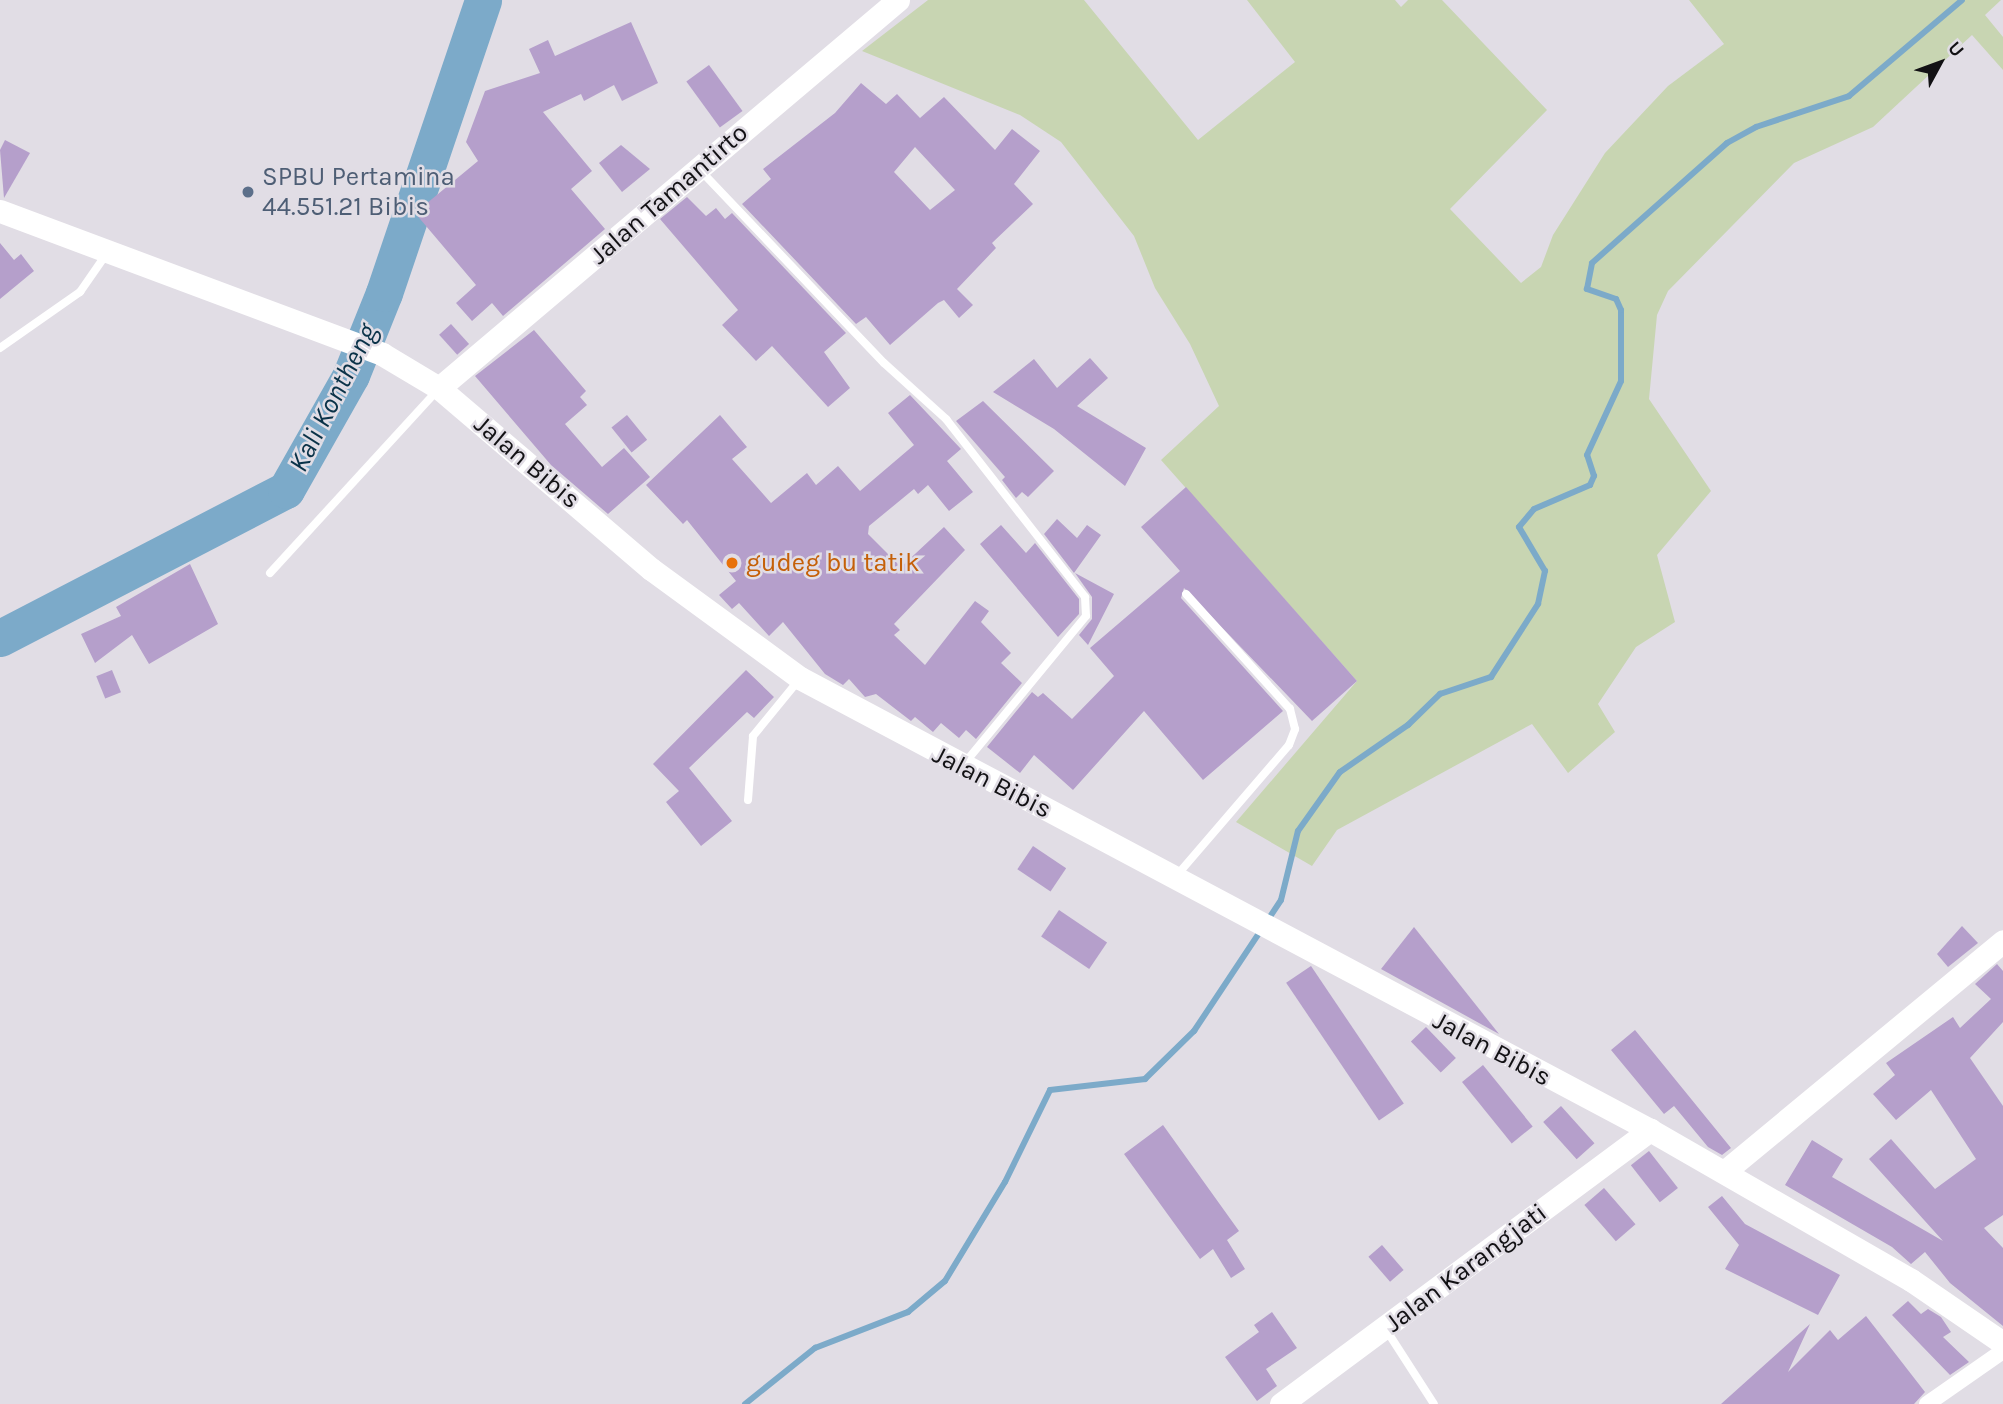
<!DOCTYPE html>
<html>
<head>
<meta charset="utf-8">
<style>
	body { margin:0 }
	#map { position:relative; width:2003px; height:1404px; overflow:hidden; background:#e1dde5; font-family:Karla,sans-serif }
	div>[style] { position:absolute }
	[style*='--x'] { left:calc(var(--x)*1px); top:calc(var(--y)*1px); width:calc(var(--w)*1px); rotate:calc(var(--a)*1deg) }
	.green>* { inset:0; background:#c8d5b2 }
	.stream>* { height:6px; margin:-3px; padding:0 3px; transform-origin:3px; border-radius:3px; background:#7caac9 }
	.river>* { height:37px; margin:-18.5px; padding:0 18.5px; transform-origin:18.5px; border-radius:18.5px; background:#7caac9 }
	.building>* { inset:0; background:#b59fcb; transform-origin:0 0 }
	.lane>* { height:8px; margin:-4px; padding:0 4px; transform-origin:4px; border-radius:4px; background:#fff }
	.street>* { height:16px; margin:-8px; padding:0 8px; transform-origin:8px; border-radius:8px; background:#fff }
	.secondary>* { height:23px; margin:-11.5px; padding:0 11.5px; transform-origin:11.5px; border-radius:11.5px; background:#fff }
	.dots>* { width:19px; height:19px; translate:-50% -50%; box-sizing:border-box; border:4px solid #e1dde5; border-radius:50% }
	span { translate:-50% -50%; white-space:nowrap; text-align:center; line-height:1.15; -webkit-text-stroke:5px #e1dde5; paint-order:stroke }
	.service-label { font-size:26px; color:#4e5e75 }
	.left { translate:0 -50%; text-align:left }
	.street-label { font-size:26px; color:#121114 }
	.food-label { font-size:26px; color:#c56008 }
	.water-label { font-size:28px; color:#0a3248; font-style:italic }
	.north { position:absolute; left:1905px; top:28px; width:70px; height:70px; -webkit-text-stroke:5px #e1dde5; paint-order:stroke; rotate:49deg; font-size:19px; font-weight:700; line-height:28px; text-align:center; color:#121114 }
	.north::after { content:''; display:block; margin:auto; width:24px; height:32px; background:#121114; clip-path:polygon(50% 0,100% 100%,50% 72%,0 100%) }
</style>
</head>
<body>
<div id="map">
	<div class="green">
		<i style="clip-path:polygon(928px 0,1084px 0,1198px 140px,1295px 62px,1247px 0,1395px 0,1401px 7px,1408px 0,1442px 0,1547px 110px,1450px 209px,1521px 283px,1541px 267px,1553px 235px,1605px 153px,1668px 86px,1724px 44px,1689px 0,2001px 0,1985px 15px,2003px 37px,2003px 70px,1972px 35px,1873px 127px,1794px 163px,1668px 291px,1657px 315px,1649px 399px,1711px 491px,1657px 555px,1675px 622px,1636px 647px,1598px 704px,1615px 732px,1568px 773px,1532px 724px,1337px 830px,1312px 866px,1236px 822px,1357px 681px,1161px 460px,1219px 406px,1190px 344px,1155px 288px,1134px 236px,1061px 142px,1020px 115px,862px 51px)"></i>
	</div>
	<div class="stream">
		<i style="--x:745;--y:1404;--w:90;--a:-38.7"></i>
		<i style="--x:815;--y:1348;--w:100;--a:-21.2"></i>
		<i style="--x:908;--y:1312;--w:48;--a:-40"></i>
		<i style="--x:945;--y:1281;--w:116;--a:-58.8"></i>
		<i style="--x:1005;--y:1182;--w:102;--a:-63.9"></i>
		<i style="--x:1050;--y:1090;--w:96;--a:-6.6"></i>
		<i style="--x:1145;--y:1079;--w:69;--a:-44.4"></i>
		<i style="--x:1194;--y:1031;--w:157;--a:-56.4"></i>
		<i style="--x:1281;--y:900;--w:71;--a:-76.2"></i>
		<i style="--x:1298;--y:831;--w:72;--a:-54.6"></i>
		<i style="--x:1340;--y:772;--w:83;--a:-34.7"></i>
		<i style="--x:1408;--y:725;--w:45;--a:-44.1"></i>
		<i style="--x:1440;--y:694;--w:54;--a:-18.4"></i>
		<i style="--x:1491;--y:677;--w:87;--a:-57.2"></i>
		<i style="--x:1538;--y:604;--w:34;--a:-78"></i>
		<i style="--x:1545;--y:571;--w:51;--a:-120.6"></i>
		<i style="--x:1519;--y:527;--w:23;--a:-50"></i>
		<i style="--x:1534;--y:509;--w:61;--a:-23.2"></i>
		<i style="--x:1590;--y:485;--w:10;--a:-66"></i>
		<i style="--x:1594;--y:476;--w:22;--a:-108"></i>
		<i style="--x:1587;--y:455;--w:81;--a:-65.3"></i>
		<i style="--x:1621;--y:381;--w:71;--a:-90"></i>
		<i style="--x:1621;--y:310;--w:12;--a:-114"></i>
		<i style="--x:1616;--y:299;--w:31;--a:-161"></i>
		<i style="--x:1587;--y:289;--w:26;--a:-79"></i>
		<i style="--x:1592;--y:263;--w:181;--a:-41.6"></i>
		<i style="--x:1727;--y:143;--w:33;--a:-29"></i>
		<i style="--x:1756;--y:127;--w:98;--a:-18.4"></i>
		<i style="--x:1849;--y:96;--w:148;--a:-40.3"></i>
	</div>
	<div class="river">
		<i style="--x:0;--y:638;--w:322;--a:-27.4"></i>
		<i style="--x:286;--y:490;--w:132;--a:-60.5"></i>
		<i style="--x:351;--y:375;--w:88;--a:-68.1"></i>
		<i style="--x:384;--y:293;--w:309;--a:-71.3"></i>
	</div>
	<div class="building">
		<i style="clip-path:polygon(631px 22px,658px 83px,622px 101px,614px 85px,584px 101px,581px 94px,543px 112px,592px 171px,571px 189px,605px 229px,503px 316px,492px 303px,472px 321px,456px 303px,476px 285px,415px 213px,478px 161px,466px 142px,485px 91px,540px 73px,529px 49px,548px 40px,555px 56px)"></i>
		<i style="left:709px;top:65px;width:57px;height:28px;rotate:54deg"></i>
		<i style="clip-path:polygon(evenodd,861px 83px,886px 104px,897px 94px,920px 118px,944px 97px,995px 150px,1012px 129px,1040px 151px,1014px 184px,1033px 204px,992px 243px,996px 248px,957px 289px,973px 305px,959px 318px,944px 300px,938px 303px,890px 345px,866px 317px,856px 324px,742px 204px,771px 179px,763px 169px,835px 113px,861px 83px,915px 147px,955px 190px,930px 210px,894px 172px,915px 147px)"></i>
		<i style="clip-path:polygon(5px 140px,30px 153px,4px 198px,0 150px)"></i>
		<i style="clip-path:polygon(621px 145px,650px 169px,622px 192px,599px 163px)"></i>
		<i style="clip-path:polygon(687px 197px,706px 216px,716px 208px,725px 219px,732px 213px,846px 333px,824px 352px,850px 388px,828px 407px,772px 346px,756px 361px,722px 325px,738px 310px,660px 219px)"></i>
		<i style="clip-path:polygon(0 243px,14px 260px,21px 254px,34px 271px,0 299px)"></i>
		<i style="left:451px;top:324px;width:27px;height:16px;rotate:48deg"></i>
		<i style="clip-path:polygon(534px 330px,586px 391px,580px 397px,587px 405px,565px 424px,602px 467px,624px 448px,650px 477px,608px 514px,551px 465px,475px 376px)"></i>
		<i style="clip-path:polygon(1090px 358px,1108px 378px,1077px 406px,1146px 448px,1125px 486px,1054px 429px,993px 392px,1034px 359px,1057px 388px)"></i>
		<i style="clip-path:polygon(910px 395px,961px 449px,947px 461px,973px 492px,949px 511px,928px 485px,918px 494px,914px 489px,869px 526px,868px 534px,901px 567px,944px 527px,965px 550px,894px 624px,900px 630px,894px 635px,925px 665px,975px 601px,989px 611px,981px 622px,1011px 653px,1001px 663px,1022px 683px,976px 739px,966px 730px,959px 738px,941px 723px,933px 732px,915px 717px,911px 721px,876px 694px,865px 697px,849px 679px,843px 685px,825px 674px,783px 622px,769px 636px,739px 603px,732px 609px,719px 595px,736px 581px,687px 520px,683px 524px,646px 485px,720px 415px,747px 447px,732px 459px,771px 503px,807px 473px,816px 485px,838px 466px,860px 491px,914px 445px,888px 413px)"></i>
		<i style="clip-path:polygon(983px 401px,1054px 471px,1028px 497px,1022px 492px,1016px 498px,1002px 480px,1005px 477px,956px 421px)"></i>
		<i style="left:627px;top:415px;width:32px;height:20px;rotate:51deg"></i>
		<i style="clip-path:polygon(1186px 487px,1357px 681px,1312px 721px,1184px 588px,1181px 598px,1283px 711px,1203px 780px,1144px 711px,1073px 790px,1034px 755px,1020px 773px,987px 747px,1032px 692px,1038px 697px,1043px 693px,1072px 719px,1114px 676px,1090px 648px,1180px 571px,1141px 527px)"></i>
		<i style="clip-path:polygon(1057px 519px,1077px 538px,1087px 525px,1101px 535px,1074px 573px,1044px 534px)"></i>
		<i style="clip-path:polygon(1001px 525px,1026px 553px,1035px 543px,1079px 599px,1079px 614px,1058px 637px,980px 544px)"></i>
		<i style="clip-path:polygon(190px 564px,218px 624px,149px 664px,132px 635px,95px 663px,81px 634px,121px 616px,116px 607px)"></i>
		<i style="clip-path:polygon(1075px 573px,1114px 594px,1088px 645px,1079px 635px,1092px 619px,1092px 597px)"></i>
		<i style="left:112px;top:670px;width:24px;height:17px;rotate:68deg"></i>
		<i style="clip-path:polygon(746px 670px,774px 697px,754px 718px,747px 712px,689px 768px,732px 821px,701px 846px,666px 802px,679px 791px,653px 764px)"></i>
		<i style="left:1033px;top:846px;width:40px;height:28px;rotate:34deg"></i>
		<i style="left:1059px;top:910px;width:58px;height:32px;rotate:34deg"></i>
		<i style="clip-path:polygon(1962px 926px,1978px 943px,1948px 967px,1937px 954px)"></i>
		<i style="clip-path:polygon(1414px 927px,1499px 1034px,1381px 969px)"></i>
		<i style="clip-path:polygon(1997px 964px,2003px 971px,2003px 1022px,1970px 1058px,2003px 1106px,2003px 1215px,1984px 1228px,2003px 1248px,2003px 1326px,1950px 1283px,1925px 1252px,1911px 1264px,1892px 1247px,1785px 1185px,1812px 1140px,1843px 1159px,1832px 1177px,1943px 1241px,1869px 1159px,1891px 1139px,1935px 1189px,1976px 1159px,1931px 1090px,1896px 1120px,1873px 1094px,1895px 1075px,1886px 1063px,1953px 1017px,1960px 1028px,1991px 999px,1975px 984px)"></i>
		<i style="left:1311px;top:966px;width:166px;height:30px;rotate:56deg"></i>
		<i style="left:1426px;top:1027px;width:43px;height:21px;rotate:46deg"></i>
		<i style="clip-path:polygon(1635px 1030px,1731px 1148px,1722px 1155px,1708px 1147px,1674px 1106px,1664px 1114px,1611px 1050px)"></i>
		<i style="left:1483px;top:1065px;width:79px;height:27px;rotate:51deg"></i>
		<i style="left:1561px;top:1106px;width:50px;height:24px;rotate:48deg"></i>
		<i style="clip-path:polygon(1163px 1125px,1239px 1231px,1227px 1240px,1245px 1269px,1231px 1278px,1213px 1249px,1200px 1259px,1124px 1154px)"></i>
		<i style="left:1649px;top:1151px;width:47px;height:23px;rotate:52deg"></i>
		<i style="left:1604px;top:1188px;width:48px;height:26px;rotate:49deg"></i>
		<i style="clip-path:polygon(1722px 1196px,1745px 1224px,1840px 1275px,1818px 1315px,1725px 1269px,1739px 1245px,1708px 1207px)"></i>
		<i style="left:1382px;top:1245px;width:33px;height:18px;rotate:49deg"></i>
		<i style="clip-path:polygon(1908px 1301px,1921px 1314px,1928px 1309px,1941px 1317px,1951px 1332px,1943px 1337px,1969px 1362px,1950px 1375px,1892px 1315px)"></i>
		<i style="clip-path:polygon(1272px 1312px,1297px 1348px,1266px 1369px,1277px 1386px,1257px 1401px,1225px 1357px,1259px 1332px,1254px 1325px)"></i>
		<i style="clip-path:polygon(1866px 1316px,1925px 1392px,1914px 1404px,1721px 1404px,1810px 1324px,1788px 1372px,1830px 1330px,1838px 1340px)"></i>
	</div>
	<div class="lane">
		<i style="--x:700;--y:170;--w:267;--a:46.4"></i>
		<i style="--x:884;--y:363;--w:84;--a:42.1"></i>
		<i style="--x:946;--y:419;--w:226;--a:52"></i>
		<i style="--x:1085;--y:597;--w:19;--a:87"></i>
		<i style="--x:1086;--y:616;--w:192;--a:129.5"></i>
		<i style="--x:0;--y:348;--w:98;--a:-35"></i>
		<i style="--x:80;--y:292;--w:47;--a:-55.3"></i>
		<i style="--x:270;--y:573;--w:247;--a:-47.5"></i>
		<i style="--x:748;--y:800;--w:64;--a:-85.5"></i>
		<i style="--x:753;--y:736;--w:71;--a:-50.7"></i>
		<i style="--x:1178;--y:874;--w:170;--a:-49.3"></i>
		<i style="--x:1289;--y:745;--w:17;--a:-69"></i>
		<i style="--x:1295;--y:729;--w:21;--a:-104"></i>
		<i style="--x:1290;--y:709;--w:155;--a:-132.1"></i>
		<i style="--x:1385;--y:1328;--w:90;--a:57.2"></i>
	</div>
	<div class="street">
		<i style="--x:1927;--y:1404;--w:93;--a:-34.9"></i>
	</div>
	<div class="secondary">
		<i style="--x:0;--y:211;--w:408;--a:20.5"></i>
		<i style="--x:382;--y:354;--w:66;--a:30.8"></i>
		<i style="--x:439;--y:388;--w:279;--a:40.5"></i>
		<i style="--x:651;--y:569;--w:185;--a:36.2"></i>
		<i style="--x:800;--y:678;--w:963;--a:28"></i>
		<i style="--x:1650;--y:1130;--w:301;--a:29.9"></i>
		<i style="--x:1911;--y:1280;--w:112;--a:34.4"></i>
		<i style="--x:439;--y:388;--w:601;--a:-40.21"></i>
		<i style="--x:1724;--y:1172;--w:362;--a:-39.6"></i>
		<i style="--x:1281;--y:1404;--w:460;--a:-36.6"></i>
	</div>
	<div class="dots">
		<i style="left:248px;top:192px;background:#5c6f8a"></i>
		<i style="left:732px;top:563px;background:#e8710a"></i>
	</div>
	<div class="service-label">
		<span class="left" style="left:262px;top:192px">SPBU Pertamina<br>44.551.21 Bibis</span>
	</div>
	<div class="street-label">
		<span style="left:669px;top:194px;rotate:-41deg">Jalan Tamantirto</span>
		<span style="left:527px;top:462px;rotate:40deg">Jalan Bibis</span>
		<span style="left:992px;top:782px;rotate:27deg">Jalan Bibis</span>
		<span style="left:1492px;top:1049px;rotate:28deg">Jalan Bibis</span>
		<span style="left:1466px;top:1268px;rotate:-37deg">Jalan Karangjati</span>
	</div>
	<div class="food-label">
		<span class="left" style="left:746px;top:563px">gudeg bu tatik</span>
	</div>
	<div class="water-label">
		<span style="left:333px;top:398px;rotate:-63deg">Kali Kontheng</span>
	</div>
	<div class="north">U</div>
</div>
</body>
</html>
